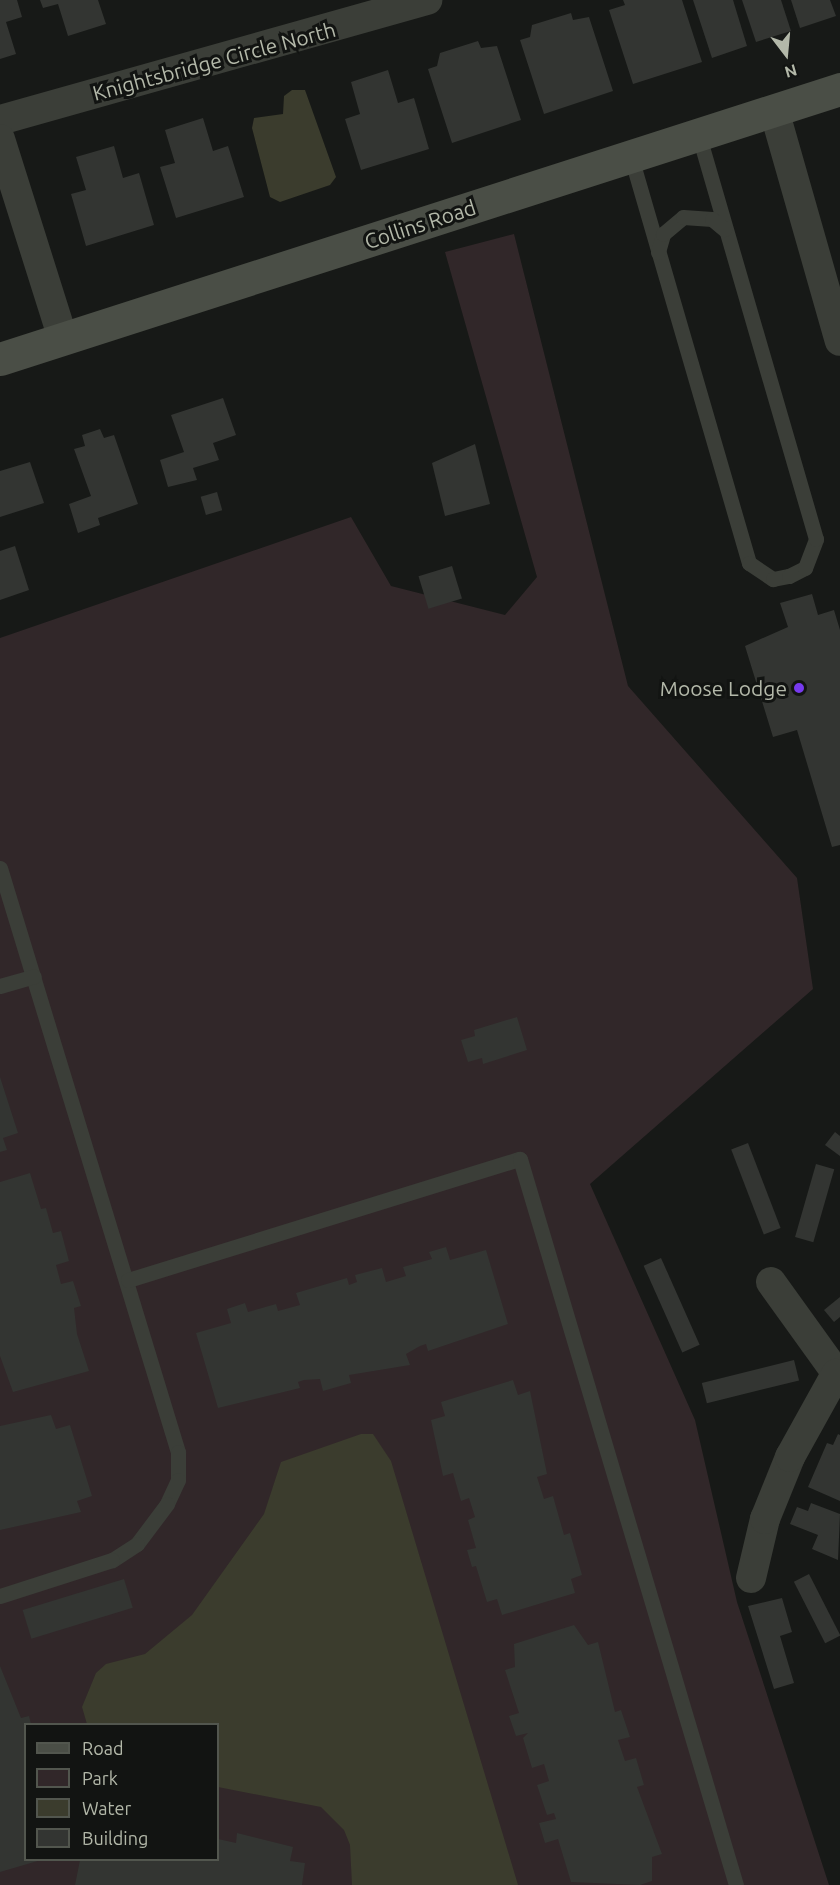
<!DOCTYPE html>
<html>
<head>
<meta charset="utf-8">
<style>
	body { margin:0 }
	#map { position:relative; width:840px; height:1885px; overflow:hidden; background:#171917; font-family:Ubuntu,sans-serif }
	div>[style] { position:absolute }
	[style*='--x'] { left:calc(var(--x)*1px); top:calc(var(--y)*1px); width:calc(var(--w)*1px); rotate:calc(var(--a)*1deg) }
	.green>* { inset:0; background:#312729 }
	.water>* { inset:0; background:#3b3c2d }
	.building>* { inset:0; background:#333532; transform-origin:0 0 }
	.lane>* { height:15px; margin:-7.5px; padding:0 7.5px; transform-origin:7.5px; border-radius:7.5px; background:#3b3e38 }
	.street>* { height:30px; margin:-15px; padding:0 15px; transform-origin:15px; border-radius:15px; background:#3b3e38 }
	.secondary>* { height:33px; margin:-16.5px; padding:0 16.5px; transform-origin:16.5px; border-radius:16.5px; background:#4a4e46 }
	.dots>* { width:16px; height:16px; translate:-50% -50%; box-sizing:border-box; border:3px solid #121412; border-radius:50% }
	span { translate:-50% -50%; white-space:nowrap; text-align:center; line-height:1.15; -webkit-text-stroke:6px #121412; paint-order:stroke }
	.street-label { font-size:21px; color:#b3b8a9 }
	.poi-label { font-size:21px; color:#b3b8a9 }
	.right { translate:-100% -50%; text-align:right }
	.legend { position:absolute; left:24px; top:1723px; width:195px; height:138px; box-sizing:border-box; background:#121412; border:2px solid #52564e; margin:0; padding:8px 10px; list-style:none; font-size:18px; color:#b3b8a9 }
	.legend li { display:flex; align-items:center; gap:12px; height:30px }
	.legend b { width:30px; border:2px solid #52564e }
	.north { position:absolute; left:756px; top:24px; width:60px; height:60px; -webkit-text-stroke:4px #121412; paint-order:stroke; rotate:164deg; font-size:16px; font-weight:700; line-height:24px; text-align:center; color:#b3b8a9 }
	.north::after { content:''; display:block; margin:auto; width:21px; height:27px; background:#b3b8a9; clip-path:polygon(50% 0,100% 100%,50% 72%,0 100%) }
</style>
</head>
<body>
<div id="map">
	<div class="green">
		<i style="clip-path:polygon(evenodd,514px 234px,628px 686px,797px 878px,813px 989px,590px 1184px,695px 1420px,737px 1602px,829px 1885px,0 1885px,0 638px,351px 517px,391px 586px,505px 615px,537px 577px,445px 252px,514px 234px,26px 1724px,218px 1724px,218px 1860px,26px 1860px,26px 1724px)"></i>
	</div>
	<div class="water">
		<i style="clip-path:polygon(292px 90px,305px 90px,336px 177px,330px 185px,280px 202px,270px 197px,252px 128px,254px 118px,283px 114px,284px 96px)"></i>
		<i style="clip-path:polygon(361px 1434px,373px 1434px,391px 1461px,518px 1885px,352px 1885px,350px 1845px,344px 1830px,321px 1807px,218px 1787px,218px 1724px,87px 1724px,82px 1707px,96px 1673px,106px 1664px,145px 1654px,192px 1615px,264px 1514px,281px 1462px)"></i>
	</div>
	<div class="building">
		<i style="clip-path:polygon(0 0,17px 0,22px 17px,6px 22px,16px 54px,0 59px)"></i>
		<i style="clip-path:polygon(40px 0,98px 0,106px 24px,68px 36px,58px 4px,43px 8px)"></i>
		<i style="clip-path:polygon(623px 0,682px 0,702px 62px,633px 84px,609px 10px,625px 5px)"></i>
		<i style="clip-path:polygon(693px 0,733px 0,747px 46px,712px 58px)"></i>
		<i style="clip-path:polygon(742px 0,781px 0,791px 31px,756px 42px)"></i>
		<i style="clip-path:polygon(791px 0,830px 0,836px 16px,800px 28px)"></i>
		<i style="clip-path:polygon(571px 13px,573px 20px,589px 17px,613px 91px,544px 114px,520px 40px,530px 37px,532px 25px)"></i>
		<i style="clip-path:polygon(478px 41px,481px 48px,497px 46px,521px 120px,452px 143px,428px 69px,437px 66px,440px 53px)"></i>
		<i style="clip-path:polygon(388px 70px,398px 103px,414px 98px,429px 149px,361px 170px,345px 119px,360px 114px,351px 82px)"></i>
		<i style="clip-path:polygon(203px 118px,213px 151px,228px 146px,244px 197px,176px 218px,160px 167px,175px 163px,165px 130px)"></i>
		<i style="clip-path:polygon(114px 146px,123px 178px,139px 173px,154px 225px,86px 246px,71px 194px,86px 190px,76px 157px)"></i>
		<i style="clip-path:polygon(223px 398px,236px 435px,213px 443px,219px 460px,193px 468px,197px 480px,168px 487px,160px 460px,184px 452px,171px 415px)"></i>
		<i style="clip-path:polygon(100px 429px,104px 438px,114px 435px,138px 504px,98px 518px,100px 525px,78px 533px,69px 504px,91px 496px,74px 449px,85px 446px,82px 435px)"></i>
		<i style="clip-path:polygon(475px 444px,490px 504px,445px 516px,432px 463px)"></i>
		<i style="clip-path:polygon(30px 462px,44px 503px,0 517px,0 471px)"></i>
		<i style="left:217px;top:492px;width:19px;height:17px;rotate:74deg"></i>
		<i style="clip-path:polygon(15px 546px,29px 590px,0 600px,0 551px)"></i>
		<i style="left:452px;top:566px;width:34px;height:35px;rotate:73deg"></i>
		<i style="clip-path:polygon(812px 594px,818px 615px,834px 610px,840px 630px,840px 845px,832px 847px,797px 730px,773px 737px,745px 646px,788px 627px,780px 603px)"></i>
		<i style="clip-path:polygon(517px 1017px,527px 1050px,483px 1064px,482px 1058px,468px 1062px,461px 1040px,475px 1036px,474px 1030px)"></i>
		<i style="clip-path:polygon(0 1077px,18px 1133px,3px 1138px,7px 1150px,0 1152px)"></i>
		<i style="clip-path:polygon(835px 1132px,840px 1136px,840px 1156px,825px 1145px)"></i>
		<i style="left:748px;top:1143px;width:91px;height:18px;rotate:69deg"></i>
		<i style="left:816px;top:1164px;width:19px;height:76px;rotate:16deg"></i>
		<i style="clip-path:polygon(30px 1173px,41px 1209px,46px 1208px,53px 1233px,61px 1231px,69px 1261px,56px 1265px,61px 1284px,73px 1281px,81px 1306px,74px 1308px,77px 1334px,89px 1371px,13px 1392px,0 1356px,0 1182px)"></i>
		<i style="clip-path:polygon(446px 1247px,450px 1260px,486px 1250px,508px 1324px,428px 1351px,426px 1344px,420px 1346px,406px 1354px,410px 1365px,349px 1375px,351px 1383px,323px 1391px,320px 1379px,304px 1380px,298px 1382px,300px 1388px,218px 1408px,196px 1333px,231px 1323px,227px 1309px,245px 1303px,248px 1312px,276px 1304px,278px 1311px,300px 1305px,296px 1293px,347px 1278px,349px 1285px,357px 1282px,355px 1275px,382px 1268px,386px 1282px,406px 1276px,403px 1267px,432px 1259px,429px 1252px)"></i>
		<i style="left:661px;top:1258px;width:95px;height:19px;rotate:66deg"></i>
		<i style="clip-path:polygon(840px 1297px,840px 1317px,834px 1322px,824px 1310px)"></i>
		<i style="left:794px;top:1360px;width:21px;height:95px;rotate:76deg"></i>
		<i style="clip-path:polygon(513px 1380px,518px 1395px,530px 1391px,547px 1474px,537px 1477px,544px 1499px,553px 1496px,564px 1535px,570px 1533px,582px 1575px,571px 1579px,575px 1593px,502px 1615px,497px 1599px,487px 1602px,476px 1566px,472px 1567px,467px 1550px,476px 1548px,468px 1520px,475px 1517px,469px 1498px,461px 1501px,453px 1473px,443px 1476px,431px 1420px,445px 1416px,441px 1402px)"></i>
		<i style="clip-path:polygon(51px 1415px,56px 1429px,70px 1425px,92px 1496px,77px 1501px,81px 1512px,0 1530px,0 1426px)"></i>
		<i style="clip-path:polygon(838px 1434px,840px 1435px,840px 1501px,808px 1487px,827px 1443px,833px 1445px)"></i>
		<i style="clip-path:polygon(811px 1503px,840px 1514px,838px 1560px,812px 1549px,818px 1535px,790px 1524px,797px 1507px,808px 1511px)"></i>
		<i style="left:809px;top:1574px;width:69px;height:17px;rotate:63deg"></i>
		<i style="left:124px;top:1579px;width:30px;height:106px;rotate:73deg"></i>
		<i style="clip-path:polygon(782px 1598px,792px 1632px,780px 1636px,794px 1683px,774px 1689px,748px 1606px)"></i>
		<i style="clip-path:polygon(574px 1625px,588px 1645px,598px 1642px,615px 1712px,621px 1710px,630px 1737px,618px 1740px,625px 1761px,636px 1758px,644px 1785px,637px 1787px,662px 1854px,652px 1857px,652px 1881px,640px 1885px,571px 1882px,558px 1839px,545px 1843px,539px 1823px,556px 1819px,554px 1813px,547px 1815px,537px 1785px,549px 1781px,544px 1764px,532px 1768px,523px 1738px,528px 1733px,516px 1736px,509px 1716px,519px 1713px,505px 1670px,515px 1667px,514px 1644px)"></i>
		<i style="clip-path:polygon(0 1666px,21px 1718px,29px 1716px,31px 1724px,26px 1724px,24px 1749px,26px 1860px,41px 1860px,0 1872px)"></i>
		<i style="clip-path:polygon(237px 1833px,293px 1847px,290px 1861px,305px 1863px,302px 1885px,75px 1885px,80px 1860px,218px 1860px,218px 1839px,236px 1843px)"></i>
	</div>
	<div class="lane">
		<i style="--x:631;--y:157;--w:423;--a:73.8"></i>
		<i style="--x:749;--y:563;--w:29;--a:34"></i>
		<i style="--x:773;--y:579;--w:16;--a:-11"></i>
		<i style="--x:789;--y:576;--w:18;--a:-27"></i>
		<i style="--x:805;--y:568;--w:31;--a:-69"></i>
		<i style="--x:816;--y:539;--w:422;--a:-106.2"></i>
		<i style="--x:658;--y:252;--w:19;--a:-74"></i>
		<i style="--x:663;--y:234;--w:26;--a:-40"></i>
		<i style="--x:683;--y:217;--w:29;--a:4"></i>
		<i style="--x:712;--y:219;--w:16;--a:40"></i>
		<i style="--x:0;--y:868;--w:611;--a:73.05"></i>
		<i style="--x:178;--y:1452;--w:28;--a:90"></i>
		<i style="--x:178;--y:1480;--w:26;--a:115"></i>
		<i style="--x:167;--y:1504;--w:50;--a:126.9"></i>
		<i style="--x:137;--y:1544;--w:30;--a:147"></i>
		<i style="--x:112;--y:1560;--w:118;--a:162.2"></i>
		<i style="--x:0;--y:986;--w:35;--a:-16"></i>
		<i style="--x:128;--y:1280;--w:410;--a:-17.2"></i>
		<i style="--x:520;--y:1159;--w:757;--a:73.43"></i>
	</div>
	<div class="street">
		<i style="--x:774;--y:110;--w:240;--a:74.1"></i>
		<i style="--x:0;--y:120;--w:444;--a:-15.7"></i>
		<i style="--x:0;--y:139;--w:210;--a:72.5"></i>
		<i style="--x:771;--y:1282;--w:118;--a:54.3"></i>
		<i style="--x:751;--y:1578;--w:61;--a:-76.7"></i>
		<i style="--x:765;--y:1519;--w:67;--a:-68"></i>
		<i style="--x:790;--y:1457;--w:95;--a:-61"></i>
	</div>
	<div class="secondary">
		<i style="--x:0;--y:359;--w:882;--a:-17.82"></i>
	</div>
	<div class="dots">
		<i style="left:799px;top:688px;background:#773aee"></i>
	</div>
	<div class="street-label">
		<span style="left:214px;top:61px;rotate:-15deg">Knightsbridge Circle North</span>
		<span style="left:420px;top:224px;rotate:-18deg">Collins Road</span>
	</div>
	<div class="poi-label">
		<span class="right" style="left:787px;top:688px">Moose Lodge</span>
	</div>
	<ul class="legend">
	<li><b style="height:8px;background:#4a4e46"></b>Road</li>
	<li><b style="height:16px;background:#312729"></b>Park</li>
	<li><b style="height:16px;background:#3b3c2d"></b>Water</li>
	<li><b style="height:16px;background:#333532"></b>Building</li>
	</ul>
	<div class="north">N</div>
</div>
</body>
</html>
